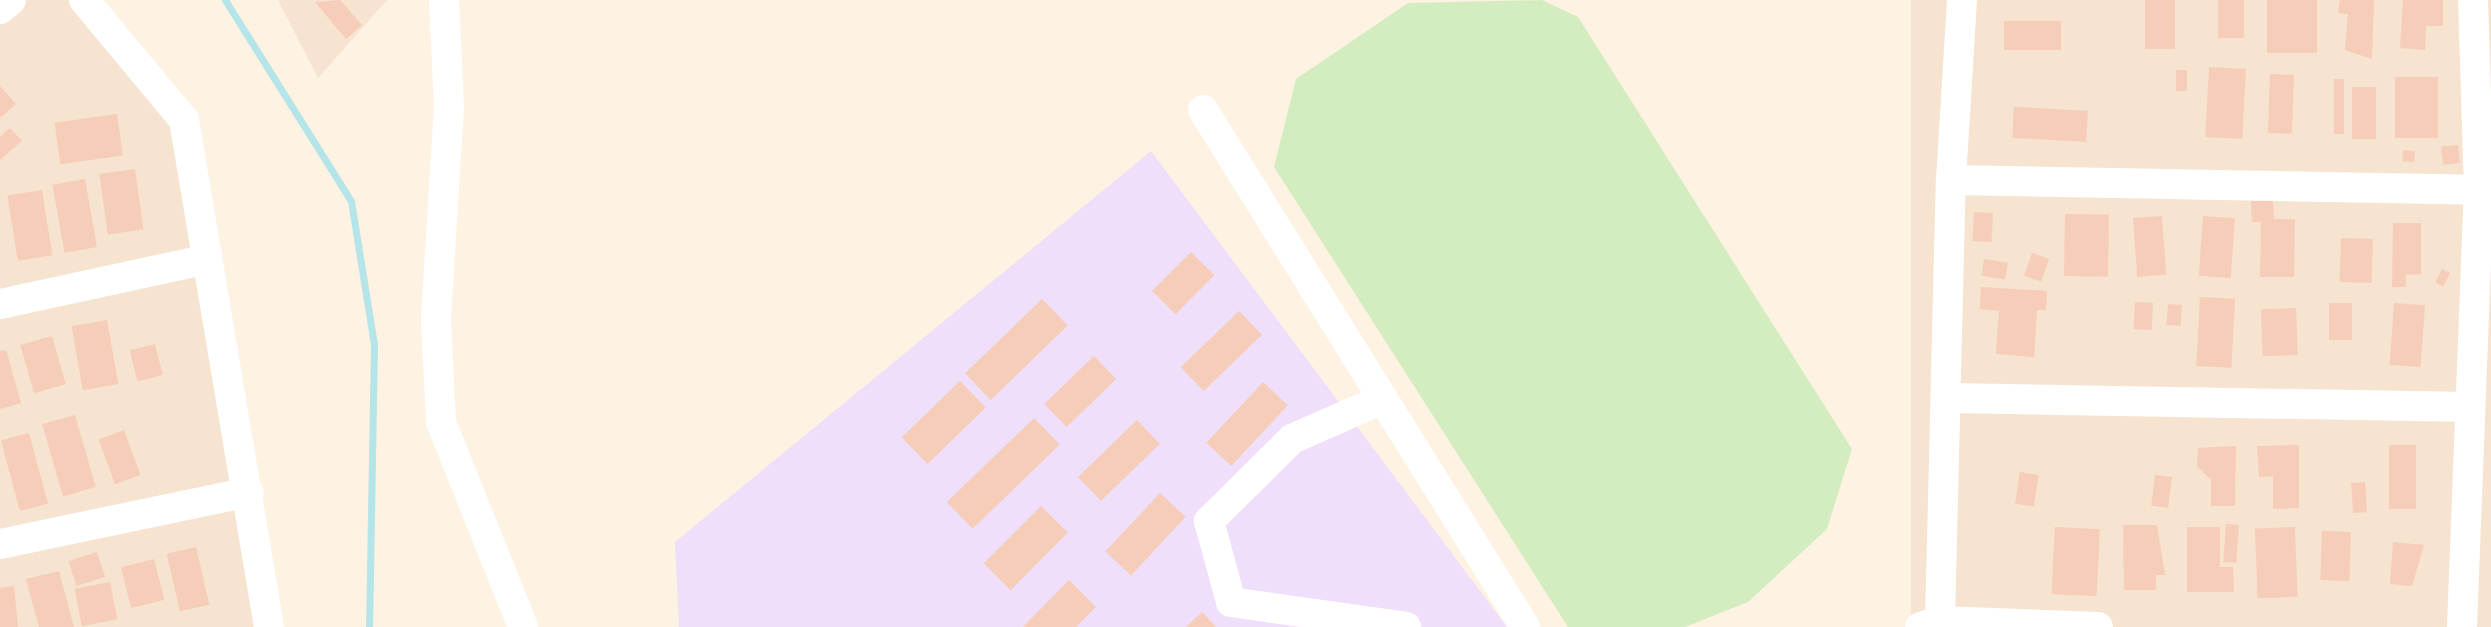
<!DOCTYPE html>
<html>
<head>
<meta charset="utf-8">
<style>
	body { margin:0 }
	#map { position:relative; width:2491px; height:627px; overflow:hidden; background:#fef2e2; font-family:Ubuntu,sans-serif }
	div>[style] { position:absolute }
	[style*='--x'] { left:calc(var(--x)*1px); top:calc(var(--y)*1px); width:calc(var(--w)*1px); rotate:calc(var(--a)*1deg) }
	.residential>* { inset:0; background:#f6e3d0; transform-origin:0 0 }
	.education>* { inset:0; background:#efdffa }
	.green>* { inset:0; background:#d4edc0 }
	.stream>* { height:7px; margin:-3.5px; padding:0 3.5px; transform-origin:3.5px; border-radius:3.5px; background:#b5e4e9 }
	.building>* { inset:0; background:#f6cdb8; transform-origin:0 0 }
	.minor>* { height:30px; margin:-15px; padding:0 15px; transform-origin:15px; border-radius:15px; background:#fff }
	span { translate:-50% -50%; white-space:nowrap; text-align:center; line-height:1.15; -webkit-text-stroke:6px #fff6ea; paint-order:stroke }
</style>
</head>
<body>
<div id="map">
	<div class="residential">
		<i style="clip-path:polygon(0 0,103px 0,195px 117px,269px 627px,0 627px)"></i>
		<i style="clip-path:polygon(278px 0,387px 0,318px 78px)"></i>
		<i style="left:1911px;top:0;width:580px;height:627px"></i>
	</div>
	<div class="education">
		<i style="clip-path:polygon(1151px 151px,1507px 627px,679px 627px,675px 542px)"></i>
	</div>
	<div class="green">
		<i style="clip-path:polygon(1542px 0,1578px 17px,1852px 449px,1827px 529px,1748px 602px,1685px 627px,1568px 627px,1274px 167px,1296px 79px,1408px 3px)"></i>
	</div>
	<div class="stream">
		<i style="--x:225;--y:0;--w:237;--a:57.9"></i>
		<i style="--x:351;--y:201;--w:145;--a:80.9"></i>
		<i style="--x:374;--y:344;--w:283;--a:91"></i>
	</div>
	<div class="building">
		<i style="clip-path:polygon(340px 0,362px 25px,346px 39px,315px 2px)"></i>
		<i style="left:2145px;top:0;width:30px;height:49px"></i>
		<i style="left:2218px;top:0;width:26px;height:38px"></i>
		<i style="left:2267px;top:0;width:50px;height:53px"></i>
		<i style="clip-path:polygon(2340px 0,2374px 0,2372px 59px,2345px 50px,2348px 14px,2338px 13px)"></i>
		<i style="clip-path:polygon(2403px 0,2443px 0,2443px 26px,2426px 26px,2425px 50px,2400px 48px)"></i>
		<i style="left:2061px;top:21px;width:29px;height:57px;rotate:90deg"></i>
		<i style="left:2209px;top:67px;width:37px;height:70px;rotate:3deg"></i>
		<i style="left:2176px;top:70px;width:11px;height:21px"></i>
		<i style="left:2270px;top:74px;width:24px;height:59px;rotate:2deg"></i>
		<i style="left:2395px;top:77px;width:43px;height:61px"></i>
		<i style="left:2334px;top:79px;width:10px;height:55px"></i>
		<i style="clip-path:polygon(0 86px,16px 104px,0 118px)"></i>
		<i style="left:2352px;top:87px;width:24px;height:52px"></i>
		<i style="left:2014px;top:107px;width:74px;height:31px;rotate:3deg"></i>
		<i style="left:117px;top:114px;width:42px;height:63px;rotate:82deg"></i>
		<i style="clip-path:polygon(10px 128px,22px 141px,0 160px,0 137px)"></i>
		<i style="left:2458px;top:145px;width:18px;height:17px;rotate:84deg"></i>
		<i style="left:2403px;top:150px;width:12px;height:11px;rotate:5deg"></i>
		<i style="left:135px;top:169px;width:61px;height:36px;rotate:82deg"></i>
		<i style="left:85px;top:179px;width:69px;height:33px;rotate:80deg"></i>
		<i style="left:42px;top:190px;width:66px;height:35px;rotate:81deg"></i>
		<i style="clip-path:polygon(2273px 200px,2274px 219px,2295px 219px,2294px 277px,2260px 277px,2261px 222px,2252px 222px,2251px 201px)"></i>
		<i style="left:1974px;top:212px;width:19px;height:29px;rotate:3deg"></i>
		<i style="left:2065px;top:214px;width:44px;height:62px;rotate:1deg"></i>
		<i style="left:2162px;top:216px;width:59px;height:29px;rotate:86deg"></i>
		<i style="left:2203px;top:216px;width:32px;height:60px;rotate:4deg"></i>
		<i style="clip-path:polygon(2393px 223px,2421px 223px,2421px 274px,2406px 275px,2406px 287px,2392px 287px)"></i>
		<i style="left:2341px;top:238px;width:32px;height:44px;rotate:2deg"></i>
		<i style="left:1191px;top:252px;width:33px;height:55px;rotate:45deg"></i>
		<i style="left:2032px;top:253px;width:18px;height:24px;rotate:19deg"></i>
		<i style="left:1984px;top:259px;width:24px;height:17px;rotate:9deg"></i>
		<i style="left:2442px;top:269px;width:9px;height:15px;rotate:27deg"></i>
		<i style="clip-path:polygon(1981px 287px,2047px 291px,2046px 310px,2037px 310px,2034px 357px,1996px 354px,1999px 311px,1980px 309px)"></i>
		<i style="left:2200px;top:297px;width:35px;height:69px;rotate:3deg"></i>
		<i style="left:1042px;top:299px;width:37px;height:107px;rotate:46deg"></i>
		<i style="left:2135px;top:302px;width:18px;height:27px;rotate:3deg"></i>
		<i style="left:2329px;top:303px;width:23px;height:37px"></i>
		<i style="left:2394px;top:303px;width:31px;height:62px;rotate:4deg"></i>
		<i style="left:2168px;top:304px;width:14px;height:21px;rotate:4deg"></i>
		<i style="left:2296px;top:308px;width:47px;height:35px;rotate:88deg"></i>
		<i style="left:1239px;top:311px;width:33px;height:81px;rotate:46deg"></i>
		<i style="left:107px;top:320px;width:65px;height:36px;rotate:80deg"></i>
		<i style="left:52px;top:336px;width:50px;height:33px;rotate:74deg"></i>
		<i style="left:155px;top:344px;width:32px;height:26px;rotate:76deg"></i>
		<i style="clip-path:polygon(6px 350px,21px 403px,0 409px,0 351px)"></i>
		<i style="left:1094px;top:356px;width:32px;height:69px;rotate:46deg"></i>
		<i style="left:960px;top:381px;width:37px;height:81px;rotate:46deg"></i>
		<i style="left:1263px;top:382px;width:34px;height:83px;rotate:43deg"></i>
		<i style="left:75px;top:415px;width:75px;height:34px;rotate:74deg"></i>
		<i style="left:1034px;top:418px;width:37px;height:121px;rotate:46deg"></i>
		<i style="left:1137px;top:420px;width:33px;height:82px;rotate:46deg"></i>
		<i style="left:124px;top:430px;width:48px;height:27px;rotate:70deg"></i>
		<i style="left:29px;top:433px;width:73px;height:29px;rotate:75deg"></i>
		<i style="clip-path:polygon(2299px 445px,2299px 508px,2273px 509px,2273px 476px,2259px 477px,2257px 446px)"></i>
		<i style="left:2389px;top:445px;width:27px;height:64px"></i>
		<i style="clip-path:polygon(2236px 446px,2235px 506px,2211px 506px,2211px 480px,2197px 466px,2198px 448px)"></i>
		<i style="left:2020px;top:472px;width:19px;height:32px;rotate:9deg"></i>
		<i style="left:2155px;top:475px;width:17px;height:31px;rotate:7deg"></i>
		<i style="left:2365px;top:482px;width:30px;height:14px;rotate:86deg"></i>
		<i style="left:1160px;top:493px;width:35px;height:80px;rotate:43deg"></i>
		<i style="left:1041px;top:506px;width:38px;height:81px;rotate:45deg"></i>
		<i style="left:2226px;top:524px;width:13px;height:38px;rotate:4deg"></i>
		<i style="clip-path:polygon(2123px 525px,2157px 525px,2165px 575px,2156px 575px,2156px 590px,2124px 590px)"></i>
		<i style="left:2055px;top:527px;width:45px;height:67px;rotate:3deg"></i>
		<i style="clip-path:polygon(2187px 527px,2220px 527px,2220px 567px,2233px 567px,2234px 592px,2187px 592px)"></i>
		<i style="left:2295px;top:527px;width:70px;height:40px;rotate:88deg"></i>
		<i style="left:2322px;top:531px;width:29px;height:49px;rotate:2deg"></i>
		<i style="clip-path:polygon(2393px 542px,2424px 545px,2412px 586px,2390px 584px)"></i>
		<i style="left:196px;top:547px;width:59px;height:30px;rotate:77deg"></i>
		<i style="left:97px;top:552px;width:26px;height:30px;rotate:72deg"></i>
		<i style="left:154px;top:559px;width:42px;height:34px;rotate:76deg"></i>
		<i style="clip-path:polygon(59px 571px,74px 627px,39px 627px,26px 579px)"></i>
		<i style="clip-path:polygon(1069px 580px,1096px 607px,1076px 627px,1023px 627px)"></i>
		<i style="left:110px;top:582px;width:38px;height:36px;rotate:79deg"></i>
		<i style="clip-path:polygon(14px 586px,18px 627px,0 627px,0 588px)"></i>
		<i style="clip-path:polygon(1202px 612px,1216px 627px,1186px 627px)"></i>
	</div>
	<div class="minor">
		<i style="--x:84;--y:0;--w:156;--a:50.2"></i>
		<i style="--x:184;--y:120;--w:514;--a:80.48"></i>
		<i style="--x:444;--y:0;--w:106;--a:87.3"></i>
		<i style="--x:449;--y:106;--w:214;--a:93.5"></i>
		<i style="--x:436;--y:320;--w:102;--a:87.2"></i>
		<i style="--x:441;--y:422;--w:221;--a:68.2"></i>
		<i style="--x:0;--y:9;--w:14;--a:-39"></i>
		<i style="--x:1203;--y:110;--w:609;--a:58.08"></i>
		<i style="--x:1951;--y:180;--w:180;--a:-86.5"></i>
		<i style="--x:0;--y:304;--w:208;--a:-12.2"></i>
		<i style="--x:1951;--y:398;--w:518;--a:1"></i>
		<i style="--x:1383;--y:399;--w:99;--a:156.3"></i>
		<i style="--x:1292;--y:439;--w:117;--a:135.3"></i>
		<i style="--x:1209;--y:521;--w:84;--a:74.8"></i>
		<i style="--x:1231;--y:602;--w:177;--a:8.1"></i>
		<i style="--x:0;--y:544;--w:254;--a:-11.8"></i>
		<i style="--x:1940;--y:621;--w:441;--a:-88.6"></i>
		<i style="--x:1951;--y:180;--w:540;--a:1.06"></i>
		<i style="--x:1920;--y:627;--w:21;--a:-17"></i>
		<i style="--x:1940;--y:621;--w:158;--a:2.2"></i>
		<i style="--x:2462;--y:627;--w:437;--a:-87.8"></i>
		<i style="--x:2479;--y:190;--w:190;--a:-91.8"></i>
	</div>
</div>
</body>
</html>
